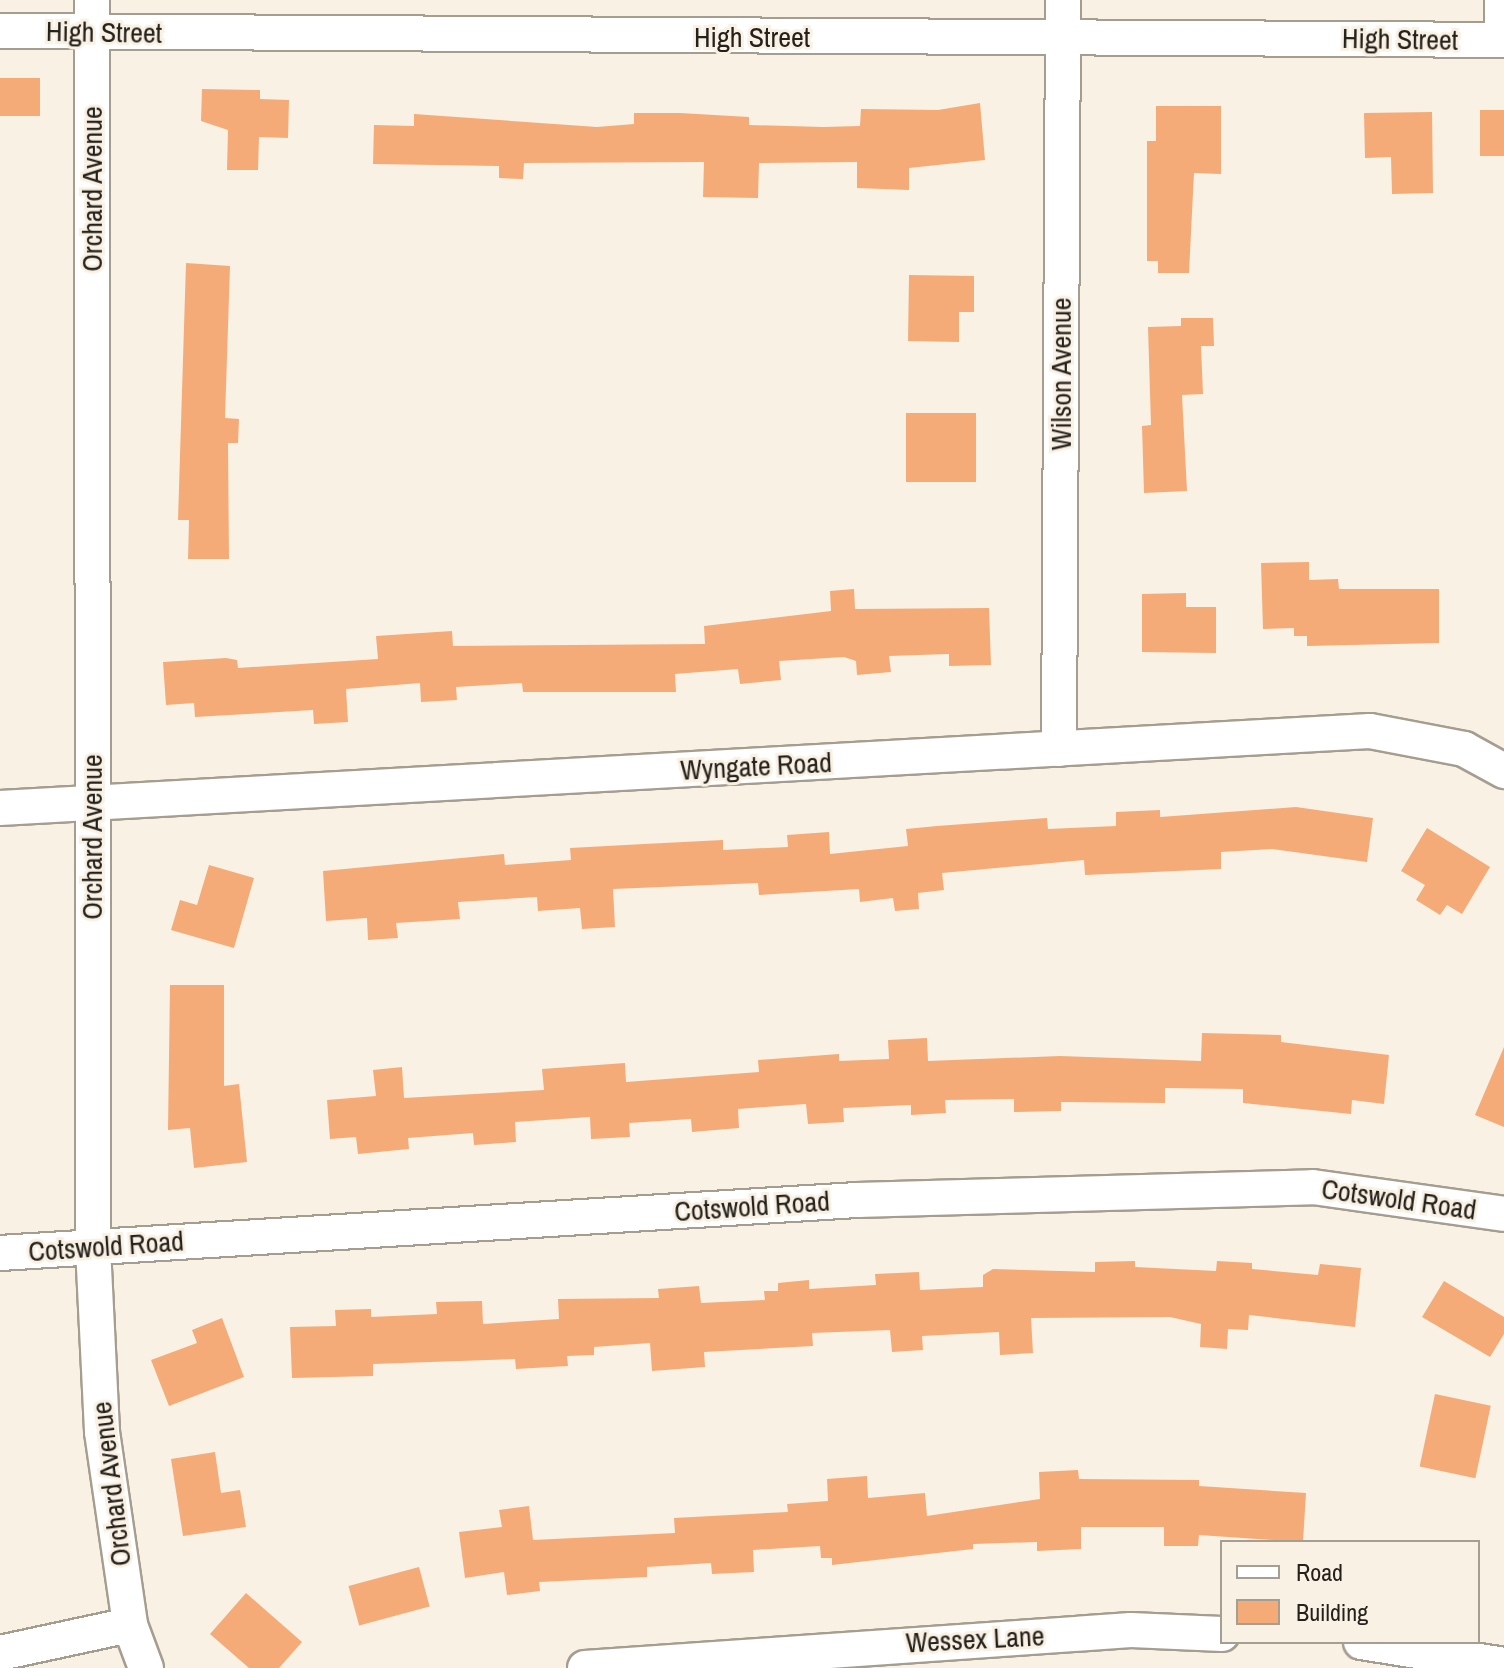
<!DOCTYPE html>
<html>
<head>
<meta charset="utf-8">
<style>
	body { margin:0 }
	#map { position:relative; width:1504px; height:1668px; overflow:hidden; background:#f9f1e3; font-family:"Archivo Narrow",sans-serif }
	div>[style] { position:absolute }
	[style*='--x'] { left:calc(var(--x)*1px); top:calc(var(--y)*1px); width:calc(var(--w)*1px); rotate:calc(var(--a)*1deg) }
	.building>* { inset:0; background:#f5ab78; transform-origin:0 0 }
	.roads { filter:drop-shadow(2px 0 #a59d90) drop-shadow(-2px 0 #a59d90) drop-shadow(0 2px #a59d90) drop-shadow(0 -2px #a59d90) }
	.minor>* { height:34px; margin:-17px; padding:0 17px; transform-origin:17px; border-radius:17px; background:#fff }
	span { translate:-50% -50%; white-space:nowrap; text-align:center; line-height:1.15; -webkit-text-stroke:6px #f9f1e3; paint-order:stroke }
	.street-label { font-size:28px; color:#24211c }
	.legend { position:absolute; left:1220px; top:1540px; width:260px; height:104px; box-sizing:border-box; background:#f9f1e3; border:2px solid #a49e93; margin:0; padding:10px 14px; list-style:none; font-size:24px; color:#24211c }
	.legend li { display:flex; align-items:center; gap:16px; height:40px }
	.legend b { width:40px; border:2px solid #a49e93 }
</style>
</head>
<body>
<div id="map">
	<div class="building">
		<i style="left:0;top:78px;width:40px;height:38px"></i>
		<i style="clip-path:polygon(202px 89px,260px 90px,260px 99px,289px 100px,288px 138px,259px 137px,258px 170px,227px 170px,228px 130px,201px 121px)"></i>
		<i style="clip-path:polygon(980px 103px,985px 160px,909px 168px,909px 190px,857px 188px,857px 162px,759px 163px,758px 198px,703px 197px,704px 162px,524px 163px,523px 179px,499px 178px,499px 166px,373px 164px,374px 125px,414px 126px,414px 114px,597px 127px,634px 124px,634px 113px,680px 113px,749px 117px,749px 125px,823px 127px,860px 126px,861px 109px,938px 110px)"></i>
		<i style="clip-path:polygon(1156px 106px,1221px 106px,1221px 174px,1194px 173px,1189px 273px,1158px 273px,1158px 261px,1147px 261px,1147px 141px,1156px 141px)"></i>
		<i style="left:1480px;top:110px;width:24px;height:46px"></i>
		<i style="clip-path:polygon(1432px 112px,1433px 193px,1392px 194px,1391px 157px,1365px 158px,1364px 113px)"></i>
		<i style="clip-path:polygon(186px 263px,230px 266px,225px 418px,239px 419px,238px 443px,228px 443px,229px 559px,188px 559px,189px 520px,178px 520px)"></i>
		<i style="clip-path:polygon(909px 275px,974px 276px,974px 312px,959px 312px,959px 342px,908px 341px)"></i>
		<i style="clip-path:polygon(1181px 318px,1213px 318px,1214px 346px,1201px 346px,1203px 394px,1182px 395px,1187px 491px,1144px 493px,1142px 426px,1151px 425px,1148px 327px,1181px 326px)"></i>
		<i style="left:976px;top:413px;width:69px;height:70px;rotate:90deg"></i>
		<i style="clip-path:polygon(1309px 562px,1309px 580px,1338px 579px,1339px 589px,1439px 589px,1439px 643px,1307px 646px,1307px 636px,1294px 636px,1294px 628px,1263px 629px,1261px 563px)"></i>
		<i style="clip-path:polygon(854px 589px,855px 609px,989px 608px,991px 665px,949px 666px,949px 654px,889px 656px,891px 672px,857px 675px,856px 661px,844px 657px,779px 661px,781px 680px,740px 684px,738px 669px,675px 674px,676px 692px,523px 692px,522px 683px,456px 687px,457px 700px,421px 702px,420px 683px,346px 689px,348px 722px,314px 724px,313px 710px,195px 717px,194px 703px,166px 705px,163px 662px,226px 658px,237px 660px,238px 668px,378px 659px,376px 636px,452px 631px,453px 646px,705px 644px,704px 626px,831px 611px,830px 591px)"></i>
		<i style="clip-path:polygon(1186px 593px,1186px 607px,1216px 607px,1216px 653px,1142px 652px,1142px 594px)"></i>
		<i style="clip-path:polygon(1296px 807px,1373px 818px,1367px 862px,1272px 849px,1221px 852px,1221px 869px,1085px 875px,1084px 860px,942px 873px,944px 890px,918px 893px,919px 909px,895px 911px,893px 898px,860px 902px,859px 889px,759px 895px,758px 883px,613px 889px,615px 927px,582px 929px,580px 908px,538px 911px,537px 897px,458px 902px,460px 919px,396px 923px,398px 938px,368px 940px,367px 918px,326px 921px,323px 871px,504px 854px,505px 865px,571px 860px,570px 848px,644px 844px,723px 840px,723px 850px,788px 847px,787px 835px,829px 832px,830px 854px,908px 846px,906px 829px,937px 826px,1047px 818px,1048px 829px,1116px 826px,1116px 812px,1160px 810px,1160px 817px)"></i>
		<i style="clip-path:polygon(1427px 828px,1490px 867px,1462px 914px,1447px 905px,1440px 915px,1416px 900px,1425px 885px,1401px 871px)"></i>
		<i style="clip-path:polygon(209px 865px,254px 878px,234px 948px,171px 930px,180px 900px,197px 905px)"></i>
		<i style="clip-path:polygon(170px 985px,224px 985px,224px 1086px,239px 1084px,247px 1162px,194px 1168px,190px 1128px,168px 1130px)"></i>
		<i style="clip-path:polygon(1202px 1033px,1281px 1035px,1281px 1042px,1389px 1055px,1384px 1104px,1352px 1100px,1351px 1114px,1243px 1103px,1243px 1089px,1165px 1088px,1165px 1103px,1061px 1102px,1061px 1111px,1014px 1112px,1014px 1099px,945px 1100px,946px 1113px,911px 1115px,911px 1105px,843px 1108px,844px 1122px,808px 1124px,806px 1104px,738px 1109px,739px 1128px,692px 1132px,691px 1119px,629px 1123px,630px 1137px,591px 1139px,590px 1117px,515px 1122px,516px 1142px,474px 1145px,473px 1133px,408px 1138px,409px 1149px,358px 1154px,356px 1137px,330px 1139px,327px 1100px,376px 1096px,373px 1070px,402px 1067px,404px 1098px,544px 1090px,542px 1069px,625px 1063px,626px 1082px,759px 1072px,758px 1060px,839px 1054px,839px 1061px,889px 1059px,888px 1040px,927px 1038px,928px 1061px,1060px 1056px,1201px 1061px)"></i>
		<i style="clip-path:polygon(1504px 1047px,1504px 1127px,1475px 1115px)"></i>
		<i style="clip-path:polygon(1135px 1261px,1135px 1267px,1216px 1271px,1217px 1261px,1252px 1263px,1252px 1269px,1318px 1275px,1320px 1264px,1361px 1268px,1355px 1327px,1249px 1315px,1248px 1330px,1228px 1329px,1227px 1349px,1200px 1347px,1201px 1324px,1170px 1317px,1031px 1318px,1033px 1353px,1000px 1355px,999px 1332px,922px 1336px,923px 1350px,892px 1352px,890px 1330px,812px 1333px,813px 1346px,704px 1352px,705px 1367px,652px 1371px,650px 1343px,594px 1347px,594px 1355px,567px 1356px,568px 1366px,516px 1369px,515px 1359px,373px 1364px,373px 1376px,292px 1378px,290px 1327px,336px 1326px,335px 1310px,371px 1309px,371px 1317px,437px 1314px,436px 1302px,482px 1301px,483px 1324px,559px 1319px,558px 1299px,659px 1298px,658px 1289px,699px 1286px,701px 1303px,765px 1300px,764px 1291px,778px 1291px,778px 1283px,809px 1280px,809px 1289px,876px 1285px,875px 1274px,919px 1272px,920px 1290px,983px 1287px,983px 1275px,993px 1269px,1095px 1272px,1095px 1262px)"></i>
		<i style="clip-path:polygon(1444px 1281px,1504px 1317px,1504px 1334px,1490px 1357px,1422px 1317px)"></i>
		<i style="clip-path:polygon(222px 1318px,244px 1377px,169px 1406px,151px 1360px,197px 1343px,192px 1330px)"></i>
		<i style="left:1435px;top:1394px;width:57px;height:74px;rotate:12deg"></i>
		<i style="clip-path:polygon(215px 1452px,221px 1493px,240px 1490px,246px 1527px,183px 1536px,171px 1459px)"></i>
		<i style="clip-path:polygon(1078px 1470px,1079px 1479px,1199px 1480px,1199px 1486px,1306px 1493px,1303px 1542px,1199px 1535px,1198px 1546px,1164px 1546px,1164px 1527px,1081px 1527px,1081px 1549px,1037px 1551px,1037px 1542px,973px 1544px,973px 1549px,832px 1565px,832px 1558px,821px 1558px,820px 1546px,753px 1550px,754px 1572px,712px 1574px,711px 1563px,647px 1567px,647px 1577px,539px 1582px,540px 1591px,507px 1595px,504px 1572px,465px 1578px,459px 1532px,502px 1527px,499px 1510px,529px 1506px,533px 1540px,675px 1533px,674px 1518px,788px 1512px,787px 1504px,828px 1501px,827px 1479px,867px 1476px,868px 1498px,925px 1493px,927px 1516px,1040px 1499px,1039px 1472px)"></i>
		<i style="left:419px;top:1567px;width:41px;height:73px;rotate:75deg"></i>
		<i style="clip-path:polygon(246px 1593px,302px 1642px,279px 1668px,249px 1668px,210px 1634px)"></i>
	</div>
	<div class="roads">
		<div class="minor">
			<i style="--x:92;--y:0;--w:1247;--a:89.95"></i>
			<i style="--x:93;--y:1247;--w:185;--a:87.2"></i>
			<i style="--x:102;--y:1432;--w:195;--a:81.7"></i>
			<i style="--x:130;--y:1625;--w:46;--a:69.6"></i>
			<i style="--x:0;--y:31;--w:1504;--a:0.34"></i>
			<i style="--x:1502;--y:40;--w:40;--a:-90"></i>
			<i style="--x:1059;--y:749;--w:749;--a:-89.69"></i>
			<i style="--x:0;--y:808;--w:1372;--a:-3.22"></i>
			<i style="--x:1370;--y:731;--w:96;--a:10.8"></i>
			<i style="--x:1464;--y:749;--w:46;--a:28.8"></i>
			<i style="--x:0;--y:1253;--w:859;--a:-3.54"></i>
			<i style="--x:857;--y:1200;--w:456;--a:-1.6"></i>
			<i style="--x:1313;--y:1187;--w:193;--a:8"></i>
			<i style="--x:1361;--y:1642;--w:145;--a:9.1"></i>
			<i style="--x:0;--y:1653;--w:133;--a:-12.2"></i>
			<i style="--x:585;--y:1668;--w:547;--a:-3.98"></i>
			<i style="--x:1131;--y:1630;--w:91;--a:2.5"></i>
		</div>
	</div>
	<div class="street-label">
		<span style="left:104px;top:32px;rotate:1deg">High Street</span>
		<span style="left:752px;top:37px">High Street</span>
		<span style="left:1400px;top:39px;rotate:1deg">High Street</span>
		<span style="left:92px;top:189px;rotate:-90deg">Orchard Avenue</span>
		<span style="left:1061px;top:374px;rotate:-90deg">Wilson Avenue</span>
		<span style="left:756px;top:766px;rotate:-3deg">Wyngate Road</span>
		<span style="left:92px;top:837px;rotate:-90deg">Orchard Avenue</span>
		<span style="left:1399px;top:1199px;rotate:8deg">Cotswold Road</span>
		<span style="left:752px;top:1206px;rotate:-4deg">Cotswold Road</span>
		<span style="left:106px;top:1246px;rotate:-4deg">Cotswold Road</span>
		<span style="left:111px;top:1484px;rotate:-97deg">Orchard Avenue</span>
		<span style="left:975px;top:1639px;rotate:-3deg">Wessex Lane</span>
	</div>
	<ul class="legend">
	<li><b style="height:10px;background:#fff"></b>Road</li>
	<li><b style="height:22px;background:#f5ab78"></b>Building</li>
	</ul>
</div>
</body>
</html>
